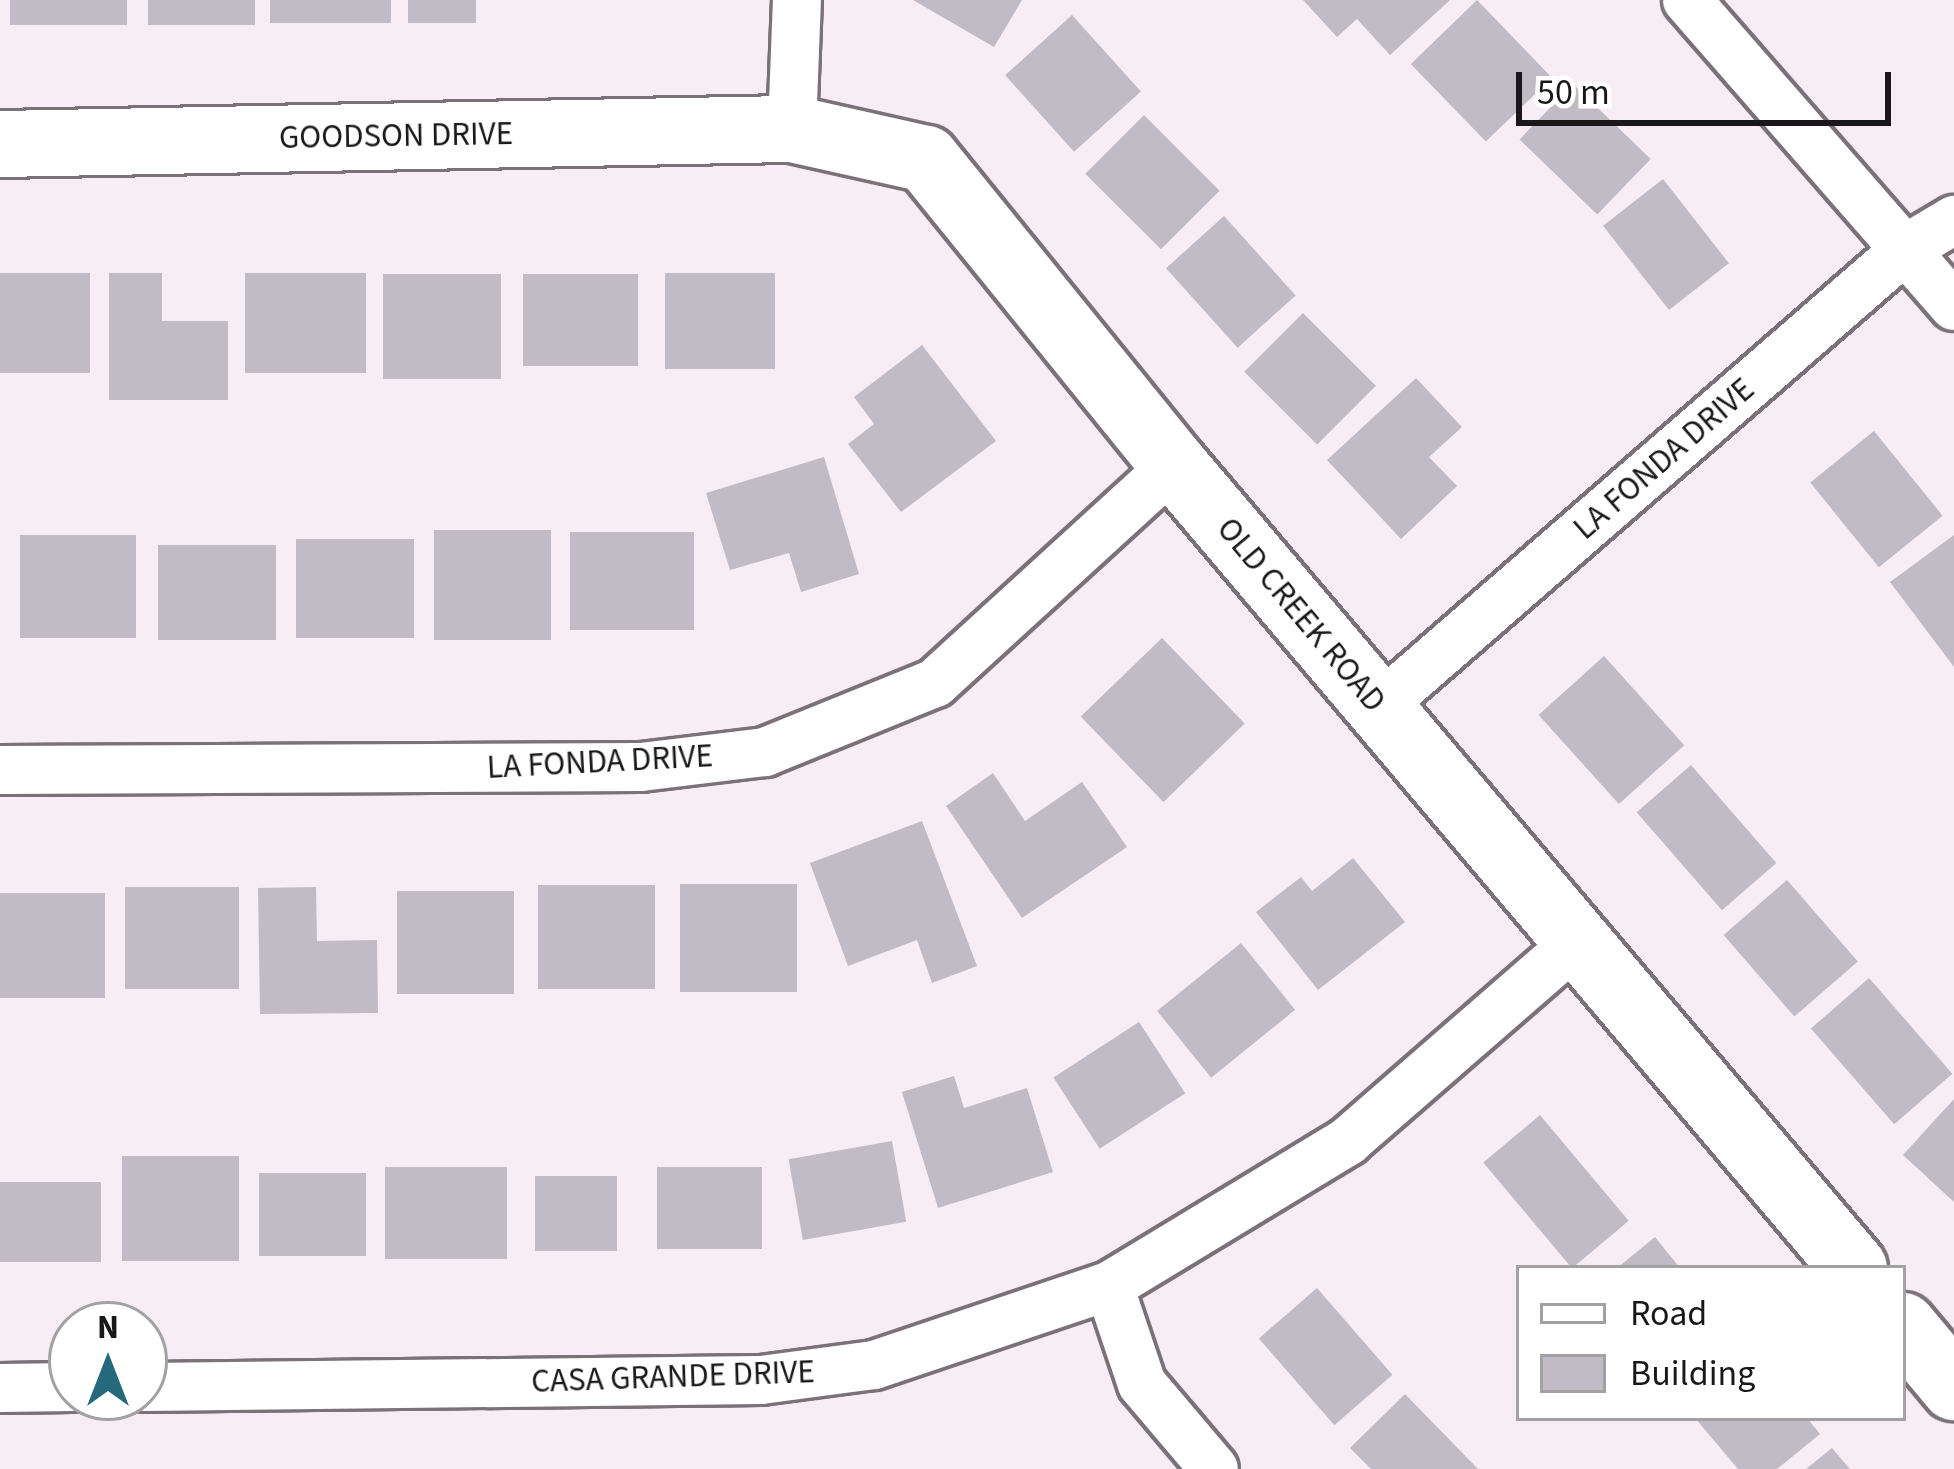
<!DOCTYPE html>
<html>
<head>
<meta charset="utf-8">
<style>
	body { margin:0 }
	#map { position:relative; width:1954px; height:1469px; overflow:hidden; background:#f6edf5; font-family:"Source Sans 3",sans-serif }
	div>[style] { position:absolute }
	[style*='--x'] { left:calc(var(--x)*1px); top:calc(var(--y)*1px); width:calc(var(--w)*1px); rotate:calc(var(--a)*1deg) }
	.building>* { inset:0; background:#c0bbc5; transform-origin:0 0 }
	.roads { filter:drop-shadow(3px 0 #7b7279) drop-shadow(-3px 0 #7b7279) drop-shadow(0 3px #7b7279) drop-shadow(0 -3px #7b7279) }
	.street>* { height:48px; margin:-24px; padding:0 24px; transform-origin:24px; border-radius:24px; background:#fff }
	.secondary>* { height:66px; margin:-33px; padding:0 33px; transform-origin:33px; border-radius:33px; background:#fff }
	span { translate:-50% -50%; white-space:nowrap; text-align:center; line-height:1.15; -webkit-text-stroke:10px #fff; paint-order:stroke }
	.street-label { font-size:33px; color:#1a171a }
	.legend { position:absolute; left:1516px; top:1265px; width:390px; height:156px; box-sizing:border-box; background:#fff; border:3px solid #a3a2a3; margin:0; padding:15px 21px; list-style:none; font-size:36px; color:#1a171a }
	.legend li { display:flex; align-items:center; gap:24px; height:60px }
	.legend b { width:60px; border:3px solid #a3a2a3 }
	.north { position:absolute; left:48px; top:1301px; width:120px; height:120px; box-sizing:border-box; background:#fff; border:3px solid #a3a2a3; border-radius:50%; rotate:0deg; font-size:33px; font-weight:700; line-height:48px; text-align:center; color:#1a171a }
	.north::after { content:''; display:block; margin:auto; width:42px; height:54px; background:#27697c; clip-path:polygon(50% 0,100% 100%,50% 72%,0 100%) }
	.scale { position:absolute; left:1516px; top:72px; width:375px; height:54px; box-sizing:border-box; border:6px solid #1a171a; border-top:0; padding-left:15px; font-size:36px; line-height:42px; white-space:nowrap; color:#1a171a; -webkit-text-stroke:9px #fff; paint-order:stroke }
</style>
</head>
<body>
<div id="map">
	<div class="building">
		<i style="left:10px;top:0;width:117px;height:25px"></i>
		<i style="left:148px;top:0;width:107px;height:25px"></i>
		<i style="left:270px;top:0;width:121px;height:23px"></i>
		<i style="left:408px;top:0;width:68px;height:23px"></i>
		<i style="clip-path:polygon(913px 0,1022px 0,994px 47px)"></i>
		<i style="clip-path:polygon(1303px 0,1450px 0,1390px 55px,1357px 19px,1337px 37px)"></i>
		<i style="left:1477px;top:0;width:108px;height:92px;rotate:46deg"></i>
		<i style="left:1072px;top:15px;width:103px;height:90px;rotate:48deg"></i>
		<i style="left:1573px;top:84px;width:108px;height:77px;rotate:44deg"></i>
		<i style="left:1144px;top:115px;width:107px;height:83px;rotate:45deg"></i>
		<i style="left:1663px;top:179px;width:107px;height:76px;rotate:52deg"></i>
		<i style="left:1224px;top:216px;width:107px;height:78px;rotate:48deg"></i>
		<i style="left:0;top:273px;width:90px;height:100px"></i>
		<i style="clip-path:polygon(109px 273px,162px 273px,162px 321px,228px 321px,228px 400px,109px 400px)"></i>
		<i style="left:245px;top:273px;width:121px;height:100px"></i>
		<i style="left:665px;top:273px;width:110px;height:96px"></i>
		<i style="left:383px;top:274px;width:118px;height:105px"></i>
		<i style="left:523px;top:274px;width:115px;height:92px"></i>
		<i style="left:1303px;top:313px;width:103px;height:83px;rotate:45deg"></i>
		<i style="clip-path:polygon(922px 345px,996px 441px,901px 512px,848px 444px,874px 424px,854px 397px)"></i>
		<i style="clip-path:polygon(1416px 378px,1462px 427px,1429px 457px,1457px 486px,1401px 539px,1327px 460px)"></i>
		<i style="left:1874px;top:431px;width:109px;height:82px;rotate:51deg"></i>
		<i style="clip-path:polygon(824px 457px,859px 574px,801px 592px,789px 553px,730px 570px,706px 493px)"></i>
		<i style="left:434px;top:530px;width:117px;height:110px"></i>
		<i style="left:570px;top:532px;width:124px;height:98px"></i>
		<i style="left:20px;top:535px;width:116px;height:103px"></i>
		<i style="clip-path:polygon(1954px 535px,1954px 667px,1890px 582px)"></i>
		<i style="left:296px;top:539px;width:118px;height:99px"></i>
		<i style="left:158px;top:545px;width:118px;height:95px"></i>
		<i style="left:1162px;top:638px;width:119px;height:113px;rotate:46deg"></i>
		<i style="left:1604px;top:656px;width:120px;height:88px;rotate:48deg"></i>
		<i style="left:1691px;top:765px;width:130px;height:72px;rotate:49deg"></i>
		<i style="clip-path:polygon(993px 773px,1025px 821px,1082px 782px,1127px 847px,1022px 918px,946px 806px)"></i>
		<i style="clip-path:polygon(922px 821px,977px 966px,932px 983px,917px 940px,848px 966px,810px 863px)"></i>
		<i style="clip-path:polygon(1353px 858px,1405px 922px,1318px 990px,1256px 912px,1301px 877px,1312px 891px)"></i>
		<i style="left:1787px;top:880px;width:108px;height:84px;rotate:49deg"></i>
		<i style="left:680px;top:884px;width:117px;height:108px"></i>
		<i style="left:538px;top:885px;width:117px;height:104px"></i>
		<i style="left:125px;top:887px;width:114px;height:102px"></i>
		<i style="clip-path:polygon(316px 887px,317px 941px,377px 940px,378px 1013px,260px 1014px,258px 888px)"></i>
		<i style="left:397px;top:891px;width:117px;height:103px"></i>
		<i style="left:0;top:893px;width:105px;height:105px"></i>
		<i style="left:1241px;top:943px;width:86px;height:108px;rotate:51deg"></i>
		<i style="left:1869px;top:978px;width:127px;height:77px;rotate:49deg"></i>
		<i style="left:1139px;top:1022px;width:85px;height:102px;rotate:57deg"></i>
		<i style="clip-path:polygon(954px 1076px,964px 1108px,1027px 1088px,1053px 1172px,938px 1208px,902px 1092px)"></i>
		<i style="clip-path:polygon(1954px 1099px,1954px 1202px,1903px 1155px)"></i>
		<i style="left:1540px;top:1115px;width:138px;height:74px;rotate:50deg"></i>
		<i style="left:892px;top:1141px;width:82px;height:105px;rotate:80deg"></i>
		<i style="left:122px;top:1156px;width:117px;height:105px"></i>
		<i style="left:385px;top:1167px;width:122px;height:92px"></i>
		<i style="left:657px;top:1167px;width:105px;height:82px"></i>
		<i style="left:259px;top:1173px;width:107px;height:83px"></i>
		<i style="left:535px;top:1176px;width:82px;height:75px"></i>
		<i style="left:0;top:1182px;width:101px;height:80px"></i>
		<i style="clip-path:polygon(1655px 1237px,1680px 1268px,1617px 1268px)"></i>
		<i style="left:1317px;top:1288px;width:115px;height:77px;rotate:49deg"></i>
		<i style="clip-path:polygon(1405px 1394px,1478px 1469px,1371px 1469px,1350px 1448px)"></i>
		<i style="clip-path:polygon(1695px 1418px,1807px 1418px,1820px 1434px,1777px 1469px,1738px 1469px)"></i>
		<i style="clip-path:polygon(1832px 1448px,1850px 1469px,1806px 1469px)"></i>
	</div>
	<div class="roads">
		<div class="street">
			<i style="--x:1687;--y:0;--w:406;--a:48.9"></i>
			<i style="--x:792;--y:129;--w:129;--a:-87.8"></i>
			<i style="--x:1379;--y:707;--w:700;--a:-41"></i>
			<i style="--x:1907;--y:248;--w:55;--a:-30.8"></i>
			<i style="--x:0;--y:770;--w:641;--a:-0.27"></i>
			<i style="--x:641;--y:767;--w:125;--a:-6.9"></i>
			<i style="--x:765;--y:752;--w:183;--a:-22.1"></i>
			<i style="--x:935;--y:683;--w:323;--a:-42.4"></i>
			<i style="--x:1109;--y:1286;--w:103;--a:71.4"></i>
			<i style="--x:1142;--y:1384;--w:111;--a:49.7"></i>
			<i style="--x:144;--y:1387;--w:617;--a:-0.65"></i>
			<i style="--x:761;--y:1380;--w:114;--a:-7.6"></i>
			<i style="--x:874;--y:1365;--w:248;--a:-18.6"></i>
			<i style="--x:1109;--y:1286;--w:280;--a:-31.2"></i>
			<i style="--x:1348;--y:1141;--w:305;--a:-41"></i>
			<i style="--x:0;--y:1388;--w:72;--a:-0.8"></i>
		</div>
		<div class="secondary">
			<i style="--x:0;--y:144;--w:792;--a:-1.09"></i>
			<i style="--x:792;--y:129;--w:137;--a:12.6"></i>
			<i style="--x:926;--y:159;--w:394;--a:51"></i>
			<i style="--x:1174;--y:465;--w:1052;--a:49.74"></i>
			<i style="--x:1903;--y:1326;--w:80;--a:50.1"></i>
		</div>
	</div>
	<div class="street-label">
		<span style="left:396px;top:136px;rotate:-1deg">GOODSON DRIVE</span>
		<span style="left:1664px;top:459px;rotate:-41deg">LA FONDA DRIVE</span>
		<span style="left:1301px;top:615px;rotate:50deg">OLD CREEK ROAD</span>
		<span style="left:600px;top:762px;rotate:-3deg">LA FONDA DRIVE</span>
		<span style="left:673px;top:1377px;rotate:-2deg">CASA GRANDE DRIVE</span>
	</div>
	<ul class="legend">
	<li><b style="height:15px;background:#fff"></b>Road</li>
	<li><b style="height:33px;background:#c0bbc5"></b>Building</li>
	</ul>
	<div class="north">N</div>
	<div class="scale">50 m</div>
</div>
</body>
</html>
